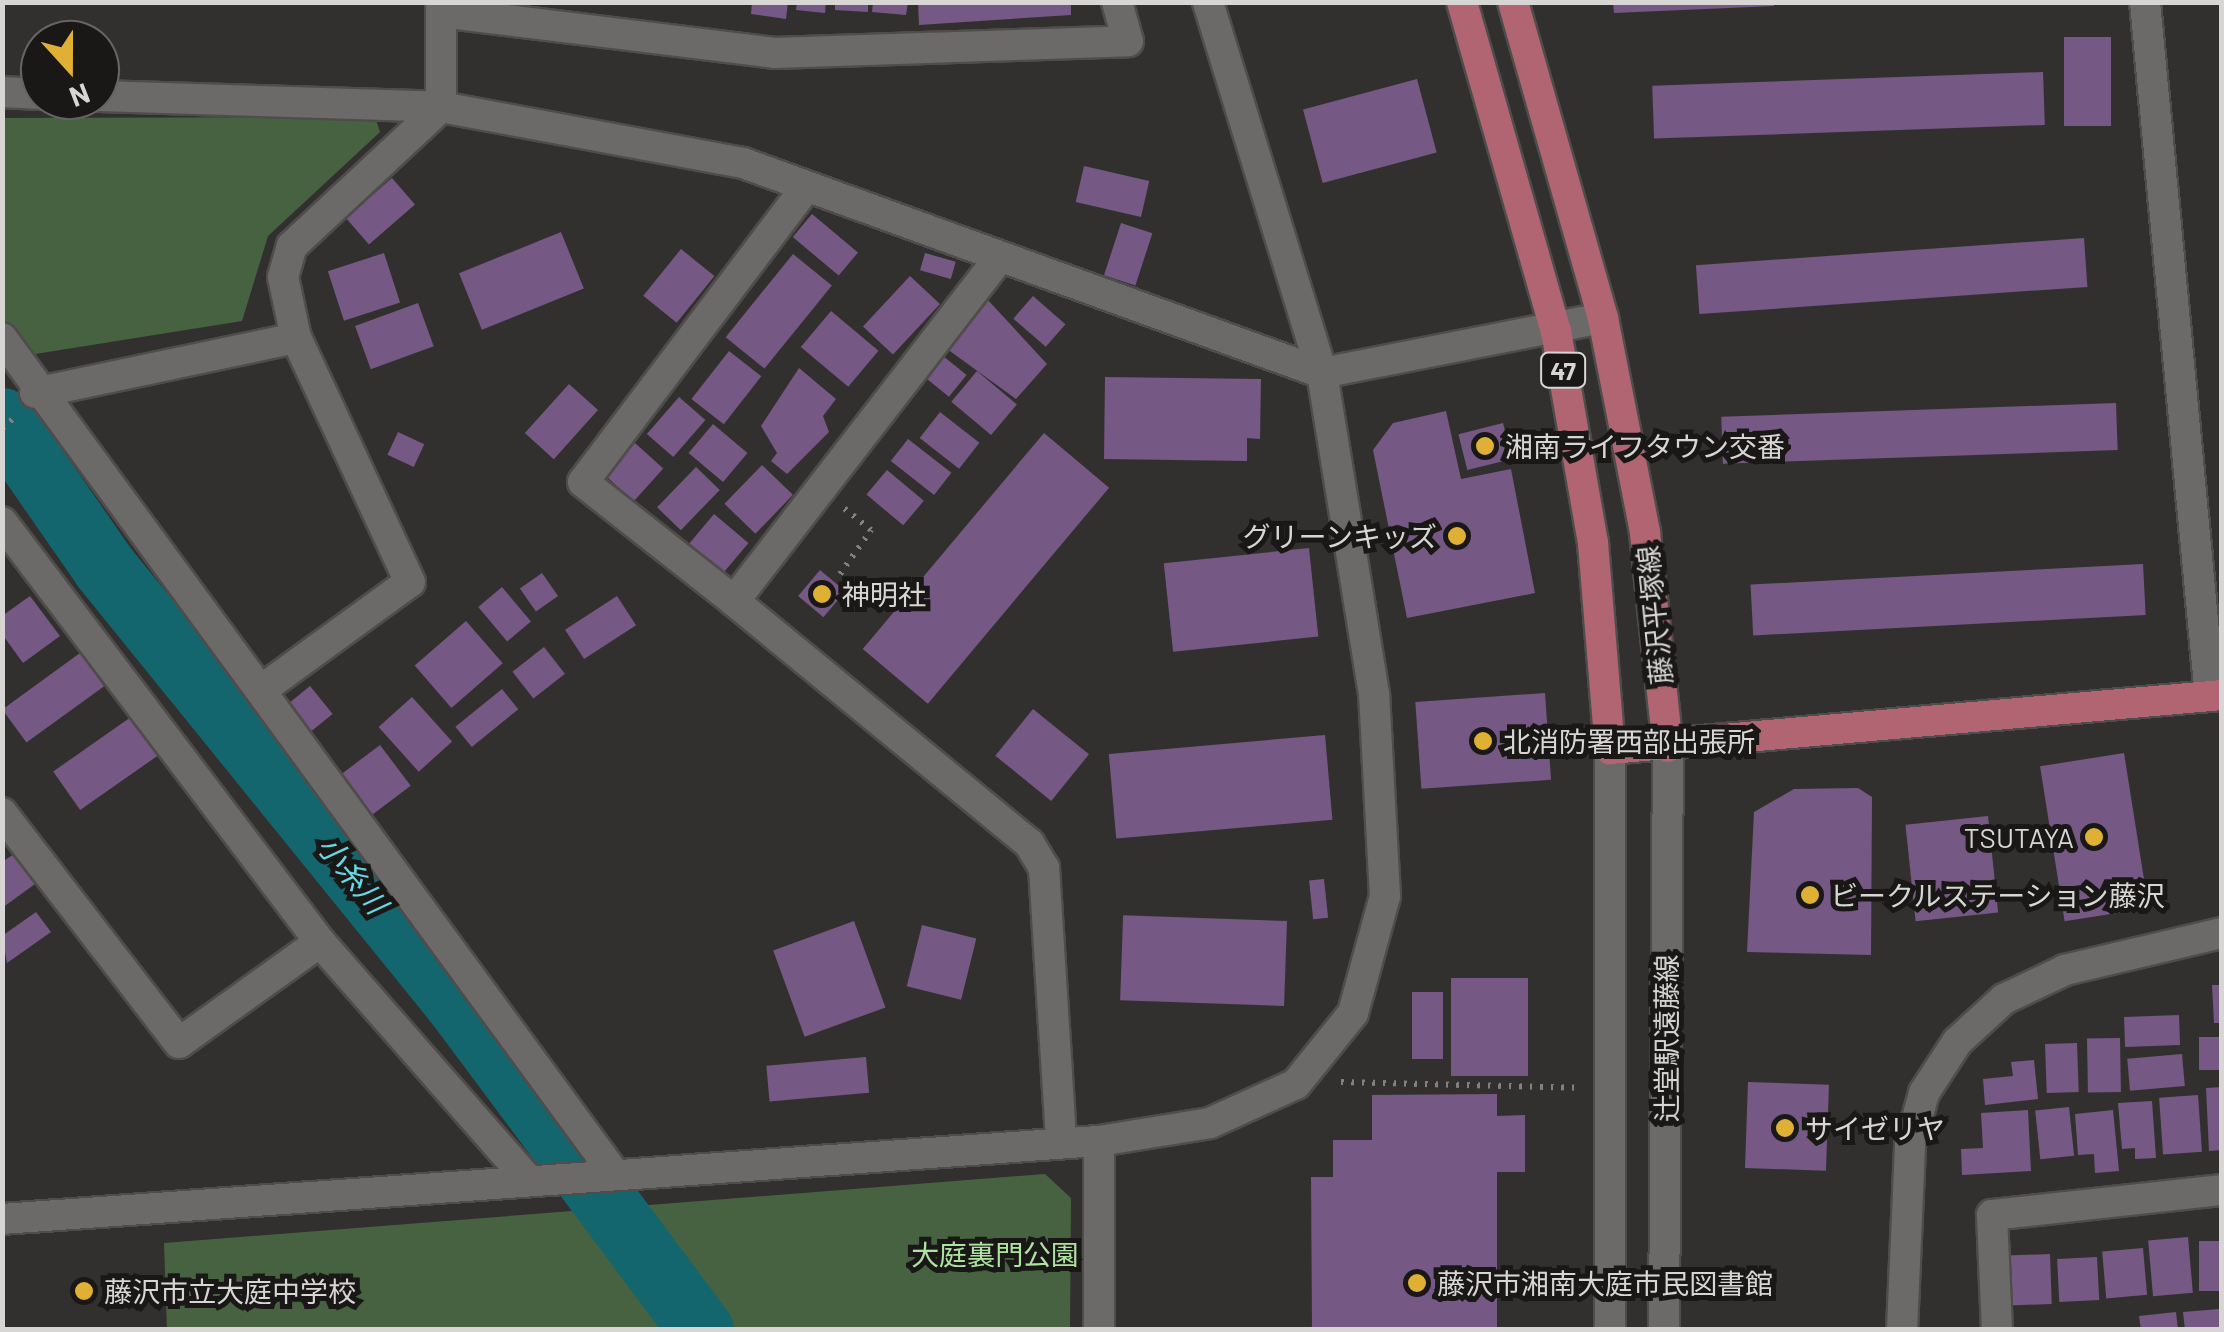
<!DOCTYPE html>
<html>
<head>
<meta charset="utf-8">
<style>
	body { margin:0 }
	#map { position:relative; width:2224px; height:1332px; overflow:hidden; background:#32302e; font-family:Barlow,"Noto Sans JP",sans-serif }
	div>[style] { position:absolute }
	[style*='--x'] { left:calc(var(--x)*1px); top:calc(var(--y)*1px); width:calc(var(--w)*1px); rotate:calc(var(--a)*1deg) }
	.green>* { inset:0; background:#476240 }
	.river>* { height:65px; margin:-32.5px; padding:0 32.5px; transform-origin:32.5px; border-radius:32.5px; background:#14666e }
	.building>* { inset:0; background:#755883; transform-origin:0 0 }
	.path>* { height:6px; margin-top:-3px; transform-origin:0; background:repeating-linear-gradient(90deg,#83817f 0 2.5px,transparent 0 10.5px) }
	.roads { filter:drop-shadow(2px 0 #4f4d4b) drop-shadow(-2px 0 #4f4d4b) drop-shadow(0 2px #4f4d4b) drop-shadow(0 -2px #4f4d4b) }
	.minor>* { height:30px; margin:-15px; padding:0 15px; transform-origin:15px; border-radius:15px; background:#6c6a68 }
	.major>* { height:30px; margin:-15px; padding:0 15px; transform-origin:15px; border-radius:15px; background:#b16471 }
	.dots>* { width:28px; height:28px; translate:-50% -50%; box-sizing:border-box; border:5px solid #191817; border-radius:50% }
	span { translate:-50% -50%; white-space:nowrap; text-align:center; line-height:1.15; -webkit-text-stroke:10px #191817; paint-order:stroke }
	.shield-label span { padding:2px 8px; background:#191817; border:2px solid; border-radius:8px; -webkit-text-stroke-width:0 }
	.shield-label { font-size:25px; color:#d8d6d5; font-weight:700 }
	.poi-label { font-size:28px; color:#d8d6d5 }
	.left { translate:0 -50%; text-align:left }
	.right { translate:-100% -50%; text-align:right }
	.street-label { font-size:28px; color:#d8d6d5 }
	.park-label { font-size:28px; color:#aee2a0 }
	.water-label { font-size:30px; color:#65d8e4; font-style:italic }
	.frame { position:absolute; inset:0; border:5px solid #d8d6d5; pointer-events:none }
	.north { position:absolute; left:20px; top:20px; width:100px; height:100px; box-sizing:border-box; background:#191817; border:2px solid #656463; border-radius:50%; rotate:159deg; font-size:28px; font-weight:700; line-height:40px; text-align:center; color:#d8d6d5 }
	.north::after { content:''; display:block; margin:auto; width:35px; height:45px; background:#e0b034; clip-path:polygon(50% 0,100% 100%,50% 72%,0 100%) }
</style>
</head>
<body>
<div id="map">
	<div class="green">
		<i style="clip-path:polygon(375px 117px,380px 132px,268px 236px,242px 321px,29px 355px,14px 344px,3px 316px,2px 118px)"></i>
		<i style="clip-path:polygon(1045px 1174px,1071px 1198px,1070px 1329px,167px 1329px,164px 1243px)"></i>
	</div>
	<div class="river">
		<i style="--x:2;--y:420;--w:179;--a:55.2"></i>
		<i style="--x:104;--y:567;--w:562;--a:50.99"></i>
		<i style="--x:458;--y:1004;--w:407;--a:53.3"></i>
	</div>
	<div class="building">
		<i style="clip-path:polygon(752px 2px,788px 2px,786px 19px,751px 14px)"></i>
		<i style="clip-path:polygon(797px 2px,826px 2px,825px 13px,796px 10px)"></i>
		<i style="clip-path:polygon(835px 2px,868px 2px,868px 12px,835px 10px)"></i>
		<i style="clip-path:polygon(873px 2px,908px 2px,906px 15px,872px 12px)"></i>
		<i style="clip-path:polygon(918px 2px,1071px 2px,1071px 15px,919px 25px)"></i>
		<i style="clip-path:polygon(1613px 2px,1773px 2px,1774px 6px,1614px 13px)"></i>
		<i style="left:2064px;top:37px;width:47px;height:89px"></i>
		<i style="left:2043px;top:72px;width:53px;height:391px;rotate:88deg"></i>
		<i style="left:1417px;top:79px;width:76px;height:118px;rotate:75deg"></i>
		<i style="left:1084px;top:166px;width:67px;height:37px;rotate:13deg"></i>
		<i style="left:392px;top:178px;width:35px;height:61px;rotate:49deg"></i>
		<i style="left:812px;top:214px;width:60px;height:30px;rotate:40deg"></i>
		<i style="left:1121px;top:223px;width:33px;height:55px;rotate:18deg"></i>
		<i style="left:561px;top:232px;width:61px;height:110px;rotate:68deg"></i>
		<i style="left:2084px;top:238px;width:49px;height:389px;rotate:86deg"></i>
		<i style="left:681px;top:249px;width:43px;height:60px;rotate:39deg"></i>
		<i style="left:384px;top:253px;width:52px;height:59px;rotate:72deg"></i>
		<i style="left:925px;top:253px;width:32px;height:18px;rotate:16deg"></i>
		<i style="left:793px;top:254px;width:50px;height:107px;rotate:39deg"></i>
		<i style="left:910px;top:276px;width:41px;height:69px;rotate:43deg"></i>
		<i style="left:1033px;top:296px;width:43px;height:30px;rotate:41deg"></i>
		<i style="clip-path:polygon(986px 298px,1047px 364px,1016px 399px,943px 346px)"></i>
		<i style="left:418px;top:303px;width:46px;height:67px;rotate:70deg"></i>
		<i style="left:831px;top:311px;width:62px;height:47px;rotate:40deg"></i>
		<i style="left:729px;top:351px;width:41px;height:61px;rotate:38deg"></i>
		<i style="left:937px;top:351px;width:38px;height:28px;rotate:39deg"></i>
		<i style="clip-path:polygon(799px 368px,836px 399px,823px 416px,829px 432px,787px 474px,771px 461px,777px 453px,761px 426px)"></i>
		<i style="left:977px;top:371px;width:52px;height:40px;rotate:40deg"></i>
		<i style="clip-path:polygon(1105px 377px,1261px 379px,1260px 439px,1247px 438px,1247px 461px,1104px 459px)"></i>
		<i style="left:569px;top:384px;width:39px;height:66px;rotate:42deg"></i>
		<i style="left:679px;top:397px;width:35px;height:49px;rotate:41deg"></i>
		<i style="left:2116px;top:403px;width:47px;height:395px;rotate:88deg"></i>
		<i style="clip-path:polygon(1446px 411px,1461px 479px,1511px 469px,1535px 593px,1407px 618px,1373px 450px,1393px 423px)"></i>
		<i style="left:940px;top:412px;width:50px;height:33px;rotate:38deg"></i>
		<i style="left:1503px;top:423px;width:37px;height:46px;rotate:76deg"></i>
		<i style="left:713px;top:424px;width:45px;height:38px;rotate:40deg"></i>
		<i style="left:398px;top:432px;width:29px;height:25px;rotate:25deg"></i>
		<i style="left:1044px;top:433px;width:85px;height:282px;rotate:40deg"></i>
		<i style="left:908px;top:439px;width:55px;height:28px;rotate:38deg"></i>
		<i style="left:635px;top:443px;width:38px;height:44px;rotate:42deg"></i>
		<i style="left:762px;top:465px;width:43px;height:54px;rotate:44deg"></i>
		<i style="left:696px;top:467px;width:33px;height:56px;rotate:44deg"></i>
		<i style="left:887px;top:470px;width:48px;height:32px;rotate:40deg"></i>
		<i style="left:714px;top:514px;width:45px;height:42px;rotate:40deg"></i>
		<i style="left:1309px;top:548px;width:89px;height:146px;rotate:84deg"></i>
		<i style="left:2143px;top:564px;width:51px;height:393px;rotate:87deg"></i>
		<i style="left:820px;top:570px;width:33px;height:34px;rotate:40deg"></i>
		<i style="left:542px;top:573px;width:28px;height:27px;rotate:55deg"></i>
		<i style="left:502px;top:587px;width:45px;height:31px;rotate:50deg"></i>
		<i style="clip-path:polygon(30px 596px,60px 636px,23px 663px,2px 634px,2px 616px)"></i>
		<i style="left:617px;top:596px;width:35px;height:62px;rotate:57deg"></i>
		<i style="left:466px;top:621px;width:56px;height:68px;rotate:49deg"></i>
		<i style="left:544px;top:647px;width:34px;height:40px;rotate:52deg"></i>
		<i style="left:80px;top:653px;width:41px;height:96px;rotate:54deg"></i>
		<i style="left:310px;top:686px;width:36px;height:30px;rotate:51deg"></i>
		<i style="left:502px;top:689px;width:26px;height:60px;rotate:51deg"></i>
		<i style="left:1545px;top:693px;width:87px;height:130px;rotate:86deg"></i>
		<i style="left:412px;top:697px;width:60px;height:45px;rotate:48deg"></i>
		<i style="left:1033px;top:709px;width:72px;height:60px;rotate:39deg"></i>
		<i style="left:131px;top:717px;width:47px;height:95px;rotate:55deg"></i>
		<i style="left:1325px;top:735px;width:85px;height:217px;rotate:85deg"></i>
		<i style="left:380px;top:745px;width:51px;height:49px;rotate:53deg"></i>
		<i style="left:2124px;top:753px;width:157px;height:85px;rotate:81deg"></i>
		<i style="clip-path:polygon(1858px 788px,1872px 797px,1871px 955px,1747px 952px,1754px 812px,1794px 789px)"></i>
		<i style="left:1988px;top:816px;width:97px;height:83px;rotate:84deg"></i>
		<i style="clip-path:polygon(14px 854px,35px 884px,2px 908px,2px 862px)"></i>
		<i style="left:1324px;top:879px;width:39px;height:15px;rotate:84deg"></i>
		<i style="clip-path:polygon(36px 912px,51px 932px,7px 963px,2px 936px)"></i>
		<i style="left:854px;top:921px;width:92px;height:86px;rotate:70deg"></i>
		<i style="left:1287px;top:921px;width:85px;height:164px;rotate:92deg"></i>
		<i style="left:922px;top:925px;width:56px;height:63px;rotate:14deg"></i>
		<i style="left:1528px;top:978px;width:98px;height:77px;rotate:90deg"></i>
		<i style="clip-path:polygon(2212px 985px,2222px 985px,2222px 1023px,2214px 1023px)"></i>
		<i style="left:1412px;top:992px;width:31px;height:67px"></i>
		<i style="left:2179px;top:1015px;width:30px;height:55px;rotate:88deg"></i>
		<i style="left:2222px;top:1037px;width:33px;height:23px;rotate:90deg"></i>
		<i style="left:2120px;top:1038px;width:54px;height:33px;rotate:89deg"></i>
		<i style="left:2077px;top:1043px;width:49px;height:32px;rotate:88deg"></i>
		<i style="left:2182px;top:1054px;width:32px;height:55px;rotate:85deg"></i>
		<i style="left:866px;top:1057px;width:36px;height:100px;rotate:85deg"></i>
		<i style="clip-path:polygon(2034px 1060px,2038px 1099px,1985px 1105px,1983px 1079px,2013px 1076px,2011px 1062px)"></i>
		<i style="left:1748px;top:1082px;width:81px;height:86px;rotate:2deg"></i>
		<i style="clip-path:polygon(2222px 1087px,2222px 1150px,2209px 1151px,2206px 1088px)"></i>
		<i style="clip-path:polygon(1497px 1094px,1497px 1116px,1525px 1115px,1525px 1172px,1497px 1172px,1497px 1330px,1312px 1330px,1311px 1177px,1333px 1177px,1333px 1140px,1372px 1140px,1372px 1095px)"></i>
		<i style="left:2198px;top:1095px;width:57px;height:39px;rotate:86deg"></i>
		<i style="clip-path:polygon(2152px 1101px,2156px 1158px,2135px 1159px,2135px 1148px,2122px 1149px,2118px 1103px)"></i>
		<i style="left:2069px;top:1107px;width:49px;height:34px;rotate:84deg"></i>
		<i style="clip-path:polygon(2028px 1110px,2031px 1171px,1962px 1175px,1961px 1149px,1983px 1148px,1981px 1113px)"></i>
		<i style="clip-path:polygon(2113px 1110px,2119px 1171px,2095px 1173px,2094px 1154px,2078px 1155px,2075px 1114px)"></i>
		<i style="left:2188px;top:1237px;width:56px;height:40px;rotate:85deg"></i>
		<i style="left:2199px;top:1241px;width:23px;height:50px"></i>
		<i style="left:2143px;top:1248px;width:47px;height:41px;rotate:85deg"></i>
		<i style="left:2050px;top:1254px;width:50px;height:43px;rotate:88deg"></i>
		<i style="left:2097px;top:1257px;width:43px;height:40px;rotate:87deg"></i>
		<i style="clip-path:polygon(2219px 1309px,2220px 1330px,2185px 1330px,2183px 1312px)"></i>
		<i style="clip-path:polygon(2176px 1312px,2178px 1330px,2141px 1330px,2139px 1316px)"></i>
	</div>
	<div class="path">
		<i style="--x:2;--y:428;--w:17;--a:-40"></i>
		<i style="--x:840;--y:574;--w:54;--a:-54.8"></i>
		<i style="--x:871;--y:530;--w:35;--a:-141"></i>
		<i style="--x:1341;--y:1082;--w:239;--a:1.4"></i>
	</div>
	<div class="roads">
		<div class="minor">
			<i style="--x:2145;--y:2;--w:697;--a:84.65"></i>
			<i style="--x:441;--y:12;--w:336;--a:7"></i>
			<i style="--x:774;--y:53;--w:354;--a:-1.9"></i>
			<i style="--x:1128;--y:41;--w:41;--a:-105.8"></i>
			<i style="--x:2;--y:92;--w:38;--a:3"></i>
			<i style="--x:100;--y:96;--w:341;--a:1.8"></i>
			<i style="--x:441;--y:107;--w:307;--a:10.5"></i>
			<i style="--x:743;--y:163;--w:616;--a:19.94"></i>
			<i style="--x:1322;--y:373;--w:286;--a:-11.1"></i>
			<i style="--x:804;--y:190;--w:366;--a:127.1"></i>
			<i style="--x:583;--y:482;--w:192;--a:38.2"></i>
			<i style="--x:734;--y:601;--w:435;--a:-52.3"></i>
			<i style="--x:2;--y:338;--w:1034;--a:53.77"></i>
			<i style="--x:35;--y:393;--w:267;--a:-11.9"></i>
			<i style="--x:2;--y:522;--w:527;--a:52.87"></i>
			<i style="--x:320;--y:942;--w:173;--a:144.4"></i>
			<i style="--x:179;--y:1043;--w:290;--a:-127.6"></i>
			<i style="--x:734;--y:601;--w:382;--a:39.4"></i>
			<i style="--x:1029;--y:843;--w:29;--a:59"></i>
			<i style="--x:1044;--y:868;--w:273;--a:86.4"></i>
			<i style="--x:264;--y:688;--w:180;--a:-36"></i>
			<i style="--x:410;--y:582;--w:269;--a:-115"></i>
			<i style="--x:296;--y:338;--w:62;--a:-102"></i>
			<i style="--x:283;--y:277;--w:32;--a:-74"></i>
			<i style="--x:292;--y:246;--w:204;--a:-43"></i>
			<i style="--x:441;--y:107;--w:105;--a:-90"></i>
			<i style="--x:320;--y:942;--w:313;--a:48.8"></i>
			<i style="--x:2;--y:1219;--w:1100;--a:-4.07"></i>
			<i style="--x:1099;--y:1141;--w:112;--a:-9.2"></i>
			<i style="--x:1210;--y:1123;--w:94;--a:-24.4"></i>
			<i style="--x:1296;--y:1084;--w:91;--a:-51.2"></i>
			<i style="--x:1353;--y:1013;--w:121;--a:-74.7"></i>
			<i style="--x:1385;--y:896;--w:202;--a:-93.1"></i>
			<i style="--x:1374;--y:694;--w:325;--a:-99.2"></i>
			<i style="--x:1322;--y:373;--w:388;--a:-107.1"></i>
			<i style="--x:1099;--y:1330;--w:189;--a:-90"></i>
			<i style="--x:1610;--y:1330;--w:581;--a:-90"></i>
			<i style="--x:1664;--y:1330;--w:583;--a:-89.61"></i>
			<i style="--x:1902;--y:1330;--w:186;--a:-87.5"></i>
			<i style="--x:1910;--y:1144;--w:53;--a:-74.6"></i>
			<i style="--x:1924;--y:1093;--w:61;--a:-57.1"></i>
			<i style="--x:1957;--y:1042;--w:64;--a:-42.5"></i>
			<i style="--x:2004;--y:999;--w:68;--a:-25.4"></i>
			<i style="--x:2065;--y:970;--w:161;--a:-13.3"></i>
			<i style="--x:1997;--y:1330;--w:115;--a:-92.5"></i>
			<i style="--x:1992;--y:1215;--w:231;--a:-6.2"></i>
		</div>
		<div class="major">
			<i style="--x:1462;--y:2;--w:342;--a:74.1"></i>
			<i style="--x:1556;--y:331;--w:215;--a:80.1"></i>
			<i style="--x:1593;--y:543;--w:207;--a:85.3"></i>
			<i style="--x:1610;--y:749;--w:614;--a:-5.04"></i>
			<i style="--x:1513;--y:2;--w:329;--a:74.1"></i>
			<i style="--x:1603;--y:318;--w:219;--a:78.9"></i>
			<i style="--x:1645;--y:533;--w:215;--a:83.9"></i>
		</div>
	</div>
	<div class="dots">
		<i style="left:1485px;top:446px;background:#e0b034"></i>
		<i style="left:1457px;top:536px;background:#e0b034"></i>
		<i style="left:822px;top:594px;background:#e0b034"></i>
		<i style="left:1483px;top:741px;background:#e0b034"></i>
		<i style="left:2094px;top:837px;background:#e0b034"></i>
		<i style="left:1810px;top:895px;background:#e0b034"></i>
		<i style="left:1785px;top:1128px;background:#e0b034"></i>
		<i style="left:1417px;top:1283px;background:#e0b034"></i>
		<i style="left:84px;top:1291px;background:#e0b034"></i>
	</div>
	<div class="shield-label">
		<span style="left:1563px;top:370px">47</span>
	</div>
	<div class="poi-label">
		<span class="left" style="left:1505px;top:446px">湘南ライフタウン交番</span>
		<span class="right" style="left:1437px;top:536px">グリーンキッズ</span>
		<span class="left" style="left:842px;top:594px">神明社</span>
		<span class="left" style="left:1503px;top:741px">北消防署西部出張所</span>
		<span class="right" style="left:2074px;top:837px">TSUTAYA</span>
		<span class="left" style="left:1830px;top:895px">ビークルステーション藤沢</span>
		<span class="left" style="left:1805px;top:1128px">サイゼリヤ</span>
		<span class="left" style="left:1437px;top:1283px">藤沢市湘南大庭市民図書館</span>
		<span class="left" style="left:104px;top:1291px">藤沢市立大庭中学校</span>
	</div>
	<div class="street-label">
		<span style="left:1654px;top:615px;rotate:-96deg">藤沢平塚線</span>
		<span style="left:1666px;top:1038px;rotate:-90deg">辻堂駅遠藤線</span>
	</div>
	<div class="park-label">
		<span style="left:995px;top:1254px">大庭裏門公園</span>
	</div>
	<div class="water-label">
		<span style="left:353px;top:874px;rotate:51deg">小糸川</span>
	</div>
	<div class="frame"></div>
	<div class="north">N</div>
</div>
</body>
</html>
